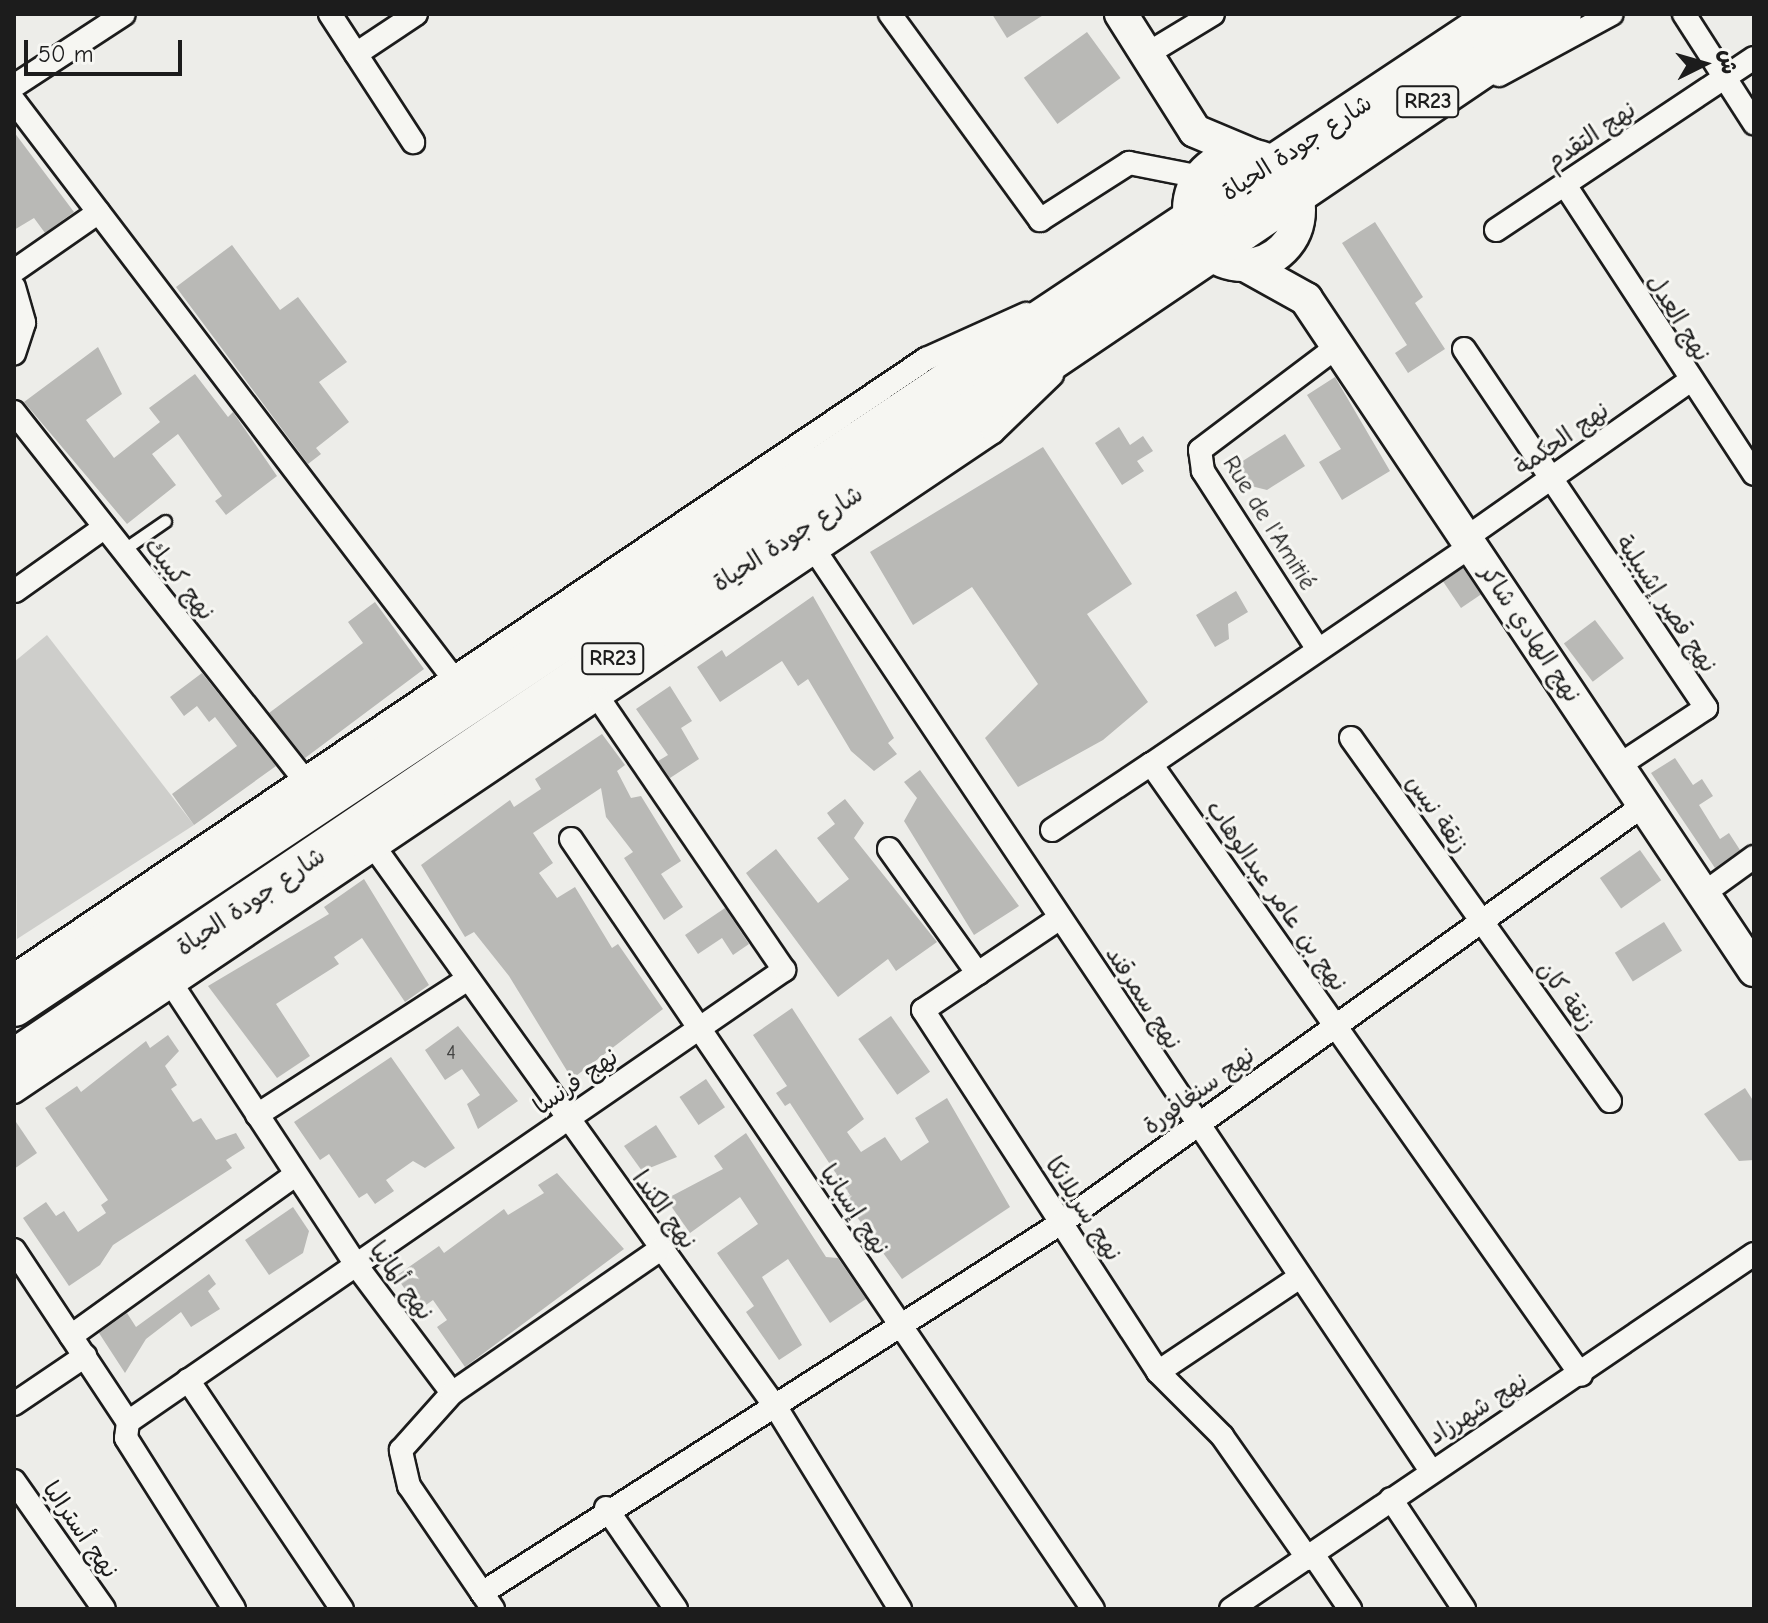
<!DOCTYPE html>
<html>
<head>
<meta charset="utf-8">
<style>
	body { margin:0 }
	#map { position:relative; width:1768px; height:1623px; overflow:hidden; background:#edede9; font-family:"Comic Neue","Playpen Sans Arabic",sans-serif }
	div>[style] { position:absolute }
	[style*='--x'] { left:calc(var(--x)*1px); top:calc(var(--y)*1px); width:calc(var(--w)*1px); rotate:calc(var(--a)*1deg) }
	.green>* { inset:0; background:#cececb }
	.building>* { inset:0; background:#b9b9b6; transform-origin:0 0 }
	.roads { filter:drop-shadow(2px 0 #1c1c1c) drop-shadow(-2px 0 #1c1c1c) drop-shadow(0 2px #1c1c1c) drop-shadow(0 -2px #1c1c1c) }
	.lane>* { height:11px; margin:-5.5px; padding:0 5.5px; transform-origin:5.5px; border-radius:5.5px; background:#f6f6f2 }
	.street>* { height:22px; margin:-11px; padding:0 11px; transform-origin:11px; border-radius:11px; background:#f6f6f2 }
	.secondary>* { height:32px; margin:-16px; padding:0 16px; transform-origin:16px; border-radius:16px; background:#f6f6f2 }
	.secondary>.ring { margin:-16px; padding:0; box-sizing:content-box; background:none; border:32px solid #f6f6f2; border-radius:50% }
	.highway>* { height:42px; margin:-21px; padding:0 21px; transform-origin:21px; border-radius:21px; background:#f6f6f2 }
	span { translate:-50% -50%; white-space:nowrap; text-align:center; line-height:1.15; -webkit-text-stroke:6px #f6f6f2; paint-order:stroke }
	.number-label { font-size:20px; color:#434342 }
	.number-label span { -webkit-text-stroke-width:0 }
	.shield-label span { padding:2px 6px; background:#f6f6f2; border:2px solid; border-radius:6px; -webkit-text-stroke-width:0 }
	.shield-label { font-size:22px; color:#1c1c1c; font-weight:700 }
	.street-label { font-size:24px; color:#1c1c1c }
	.frame { position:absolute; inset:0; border:16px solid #1c1c1c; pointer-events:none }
	.north { position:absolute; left:1664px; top:24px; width:80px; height:80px; -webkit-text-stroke:6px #f6f6f2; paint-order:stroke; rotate:85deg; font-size:22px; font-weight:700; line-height:32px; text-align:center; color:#1c1c1c }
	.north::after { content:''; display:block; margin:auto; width:28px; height:36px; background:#1c1c1c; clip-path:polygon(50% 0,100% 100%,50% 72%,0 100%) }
	.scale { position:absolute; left:24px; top:40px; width:158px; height:36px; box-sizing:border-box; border:4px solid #1c1c1c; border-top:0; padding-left:10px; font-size:24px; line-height:28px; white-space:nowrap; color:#1c1c1c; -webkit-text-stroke:6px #f6f6f2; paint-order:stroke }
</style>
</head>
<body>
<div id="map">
	<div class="green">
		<i style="clip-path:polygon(47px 635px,194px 825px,17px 939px,14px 662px)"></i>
	</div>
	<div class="building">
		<i style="clip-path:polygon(992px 14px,1045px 14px,1007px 38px)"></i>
		<i style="left:1087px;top:32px;width:57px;height:78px;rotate:54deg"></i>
		<i style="clip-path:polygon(14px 132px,74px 212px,45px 233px,34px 218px,14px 230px)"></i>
		<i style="clip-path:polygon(1375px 222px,1423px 297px,1415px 303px,1445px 349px,1408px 373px,1395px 353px,1407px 345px,1342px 243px)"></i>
		<i style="clip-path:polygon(232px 245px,280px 310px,298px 297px,347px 362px,319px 382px,349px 422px,316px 448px,321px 454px,308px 464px,176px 287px)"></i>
		<i style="clip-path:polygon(98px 347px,122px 394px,86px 420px,114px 458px,160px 422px,149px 408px,195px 374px,228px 417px,233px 412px,277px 476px,226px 515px,215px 501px,222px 496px,178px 434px,152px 454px,176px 485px,127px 524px,24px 402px)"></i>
		<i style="clip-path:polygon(1335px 377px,1390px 471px,1342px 500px,1319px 462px,1341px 449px,1307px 395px)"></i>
		<i style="clip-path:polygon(1119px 427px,1130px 445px,1143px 436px,1153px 451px,1137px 461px,1144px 471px,1122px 485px,1095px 443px)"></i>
		<i style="clip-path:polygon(1285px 434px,1305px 466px,1267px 490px,1251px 486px,1238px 464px)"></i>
		<i style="clip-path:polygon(1043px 447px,1132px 584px,1087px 614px,1148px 702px,1103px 740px,1018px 787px,985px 738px,1038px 684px,972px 587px,913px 625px,870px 552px)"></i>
		<i style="left:1463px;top:568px;width:32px;height:24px;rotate:56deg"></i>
		<i style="clip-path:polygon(1236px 591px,1248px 612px,1228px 624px,1229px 639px,1215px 647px,1196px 615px)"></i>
		<i style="clip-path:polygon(813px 596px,894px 738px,888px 743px,897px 754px,874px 771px,851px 751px,808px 679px,798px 686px,782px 661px,720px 702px,697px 667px,722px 650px,726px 657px)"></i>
		<i style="clip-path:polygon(375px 602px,424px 669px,305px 758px,269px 713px,363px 643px,348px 622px)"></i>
		<i style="left:1595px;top:620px;width:48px;height:39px;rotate:53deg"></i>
		<i style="clip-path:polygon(202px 673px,276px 766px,194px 825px,172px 794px,237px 746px,215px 717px,209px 722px,197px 706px,184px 716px,170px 697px)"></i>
		<i style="clip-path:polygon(670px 686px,692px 721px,681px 728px,699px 759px,670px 778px,658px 761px,668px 755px,636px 709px)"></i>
		<i style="clip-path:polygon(602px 734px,625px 765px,617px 771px,631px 798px,641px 796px,681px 861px,661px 874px,683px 907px,664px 920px,624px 858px,633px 852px,606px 817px,601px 788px,533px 833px,553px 863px,539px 873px,557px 898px,575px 887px,612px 948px,618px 944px,663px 1009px,572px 1079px,509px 976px,474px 932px,465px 937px,421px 865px,510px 800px,514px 807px,541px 789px,535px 779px)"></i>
		<i style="clip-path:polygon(1675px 758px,1693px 785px,1702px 779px,1713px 796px,1699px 805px,1720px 839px,1729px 833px,1740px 850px,1715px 868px,1651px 773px)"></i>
		<i style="clip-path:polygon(920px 770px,1019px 906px,974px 935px,904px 821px,917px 798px,904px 782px)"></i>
		<i style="clip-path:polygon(845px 799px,864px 823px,854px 838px,937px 942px,896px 971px,888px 959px,838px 997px,746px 873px,776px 849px,818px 903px,849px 879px,817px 838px,835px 824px,827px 813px)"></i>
		<i style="left:1640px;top:850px;width:37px;height:49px;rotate:55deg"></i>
		<i style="clip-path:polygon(364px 879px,429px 985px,405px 1002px,362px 938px,334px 957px,339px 964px,276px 1004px,310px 1056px,277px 1078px,208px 986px,329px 914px,324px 907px)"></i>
		<i style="clip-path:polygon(725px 908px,749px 944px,733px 955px,722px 938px,698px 954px,685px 935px)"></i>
		<i style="left:1664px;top:922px;width:34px;height:58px;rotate:58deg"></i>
		<i style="clip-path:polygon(792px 1008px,864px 1119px,847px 1132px,861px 1152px,885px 1137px,901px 1161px,929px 1142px,915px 1118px,947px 1098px,1010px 1207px,902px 1279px,844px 1199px,850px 1195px,790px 1103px,785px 1106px,776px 1093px,787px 1086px,753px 1035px)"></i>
		<i style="left:891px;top:1016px;width:68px;height:40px;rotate:55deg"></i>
		<i style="clip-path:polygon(458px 1026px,518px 1101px,478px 1129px,467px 1104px,480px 1095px,462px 1069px,445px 1080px,425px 1050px)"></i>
		<i style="clip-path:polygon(168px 1035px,179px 1051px,165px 1066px,177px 1085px,171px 1089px,193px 1122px,201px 1118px,216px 1140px,236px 1133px,245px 1148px,226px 1160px,232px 1168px,113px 1245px,100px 1265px,69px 1286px,23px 1218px,46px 1202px,56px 1216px,64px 1211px,78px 1232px,106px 1213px,101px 1205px,108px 1200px,45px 1108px,77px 1086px,81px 1092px,146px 1041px,150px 1048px)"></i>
		<i style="clip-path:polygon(391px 1057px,455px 1148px,425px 1168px,413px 1161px,386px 1180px,394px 1191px,375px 1204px,367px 1193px,359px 1198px,329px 1154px,320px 1160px,294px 1122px)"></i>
		<i style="left:706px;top:1079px;width:34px;height:32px;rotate:56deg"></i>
		<i style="clip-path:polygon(1745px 1088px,1754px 1102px,1754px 1160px,1739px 1161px,1704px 1114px)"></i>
		<i style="clip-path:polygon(14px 1119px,37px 1153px,14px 1169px)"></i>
		<i style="clip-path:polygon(656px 1125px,677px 1157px,642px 1171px,624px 1146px)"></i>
		<i style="clip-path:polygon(746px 1133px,826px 1257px,838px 1258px,866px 1299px,830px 1323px,788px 1259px,762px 1277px,802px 1345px,779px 1360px,746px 1312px,754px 1306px,717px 1253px,758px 1224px,740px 1197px,690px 1233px,666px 1199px,723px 1169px,714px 1156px)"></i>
		<i style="clip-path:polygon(557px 1173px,624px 1249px,465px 1367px,437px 1327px,447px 1320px,433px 1300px,419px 1310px,396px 1276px,439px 1246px,444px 1253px,504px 1209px,508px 1215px,544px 1193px,538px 1185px)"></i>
		<i style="clip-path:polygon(293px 1207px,309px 1231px,303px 1253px,269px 1275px,245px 1240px)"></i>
		<i style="clip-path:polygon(209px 1274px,216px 1284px,208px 1291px,220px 1309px,191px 1327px,181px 1312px,146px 1339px,125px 1373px,99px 1333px,127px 1313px,136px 1327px)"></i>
	</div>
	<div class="roads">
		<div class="lane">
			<i style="--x:123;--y:550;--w:51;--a:-34.6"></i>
		</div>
		<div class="street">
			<i style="--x:330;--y:14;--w:153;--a:57"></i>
			<i style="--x:890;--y:14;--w:255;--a:53.9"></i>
			<i style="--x:1040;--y:220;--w:106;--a:-32.6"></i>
			<i style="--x:1129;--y:163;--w:67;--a:11.1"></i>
			<i style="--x:1684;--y:14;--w:130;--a:57.3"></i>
			<i style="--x:356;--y:54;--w:72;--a:-33.7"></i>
			<i style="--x:1147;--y:54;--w:77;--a:-31.2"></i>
			<i style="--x:1499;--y:75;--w:128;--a:-28.4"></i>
			<i style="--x:14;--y:86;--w:131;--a:-33.2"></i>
			<i style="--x:14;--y:101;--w:725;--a:52.73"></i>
			<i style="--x:1565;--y:185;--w:345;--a:56.8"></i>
			<i style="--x:1496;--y:230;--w:310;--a:-33.7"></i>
			<i style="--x:14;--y:271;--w:103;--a:-34.8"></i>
			<i style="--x:14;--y:287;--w:37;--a:74"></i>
			<i style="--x:24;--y:323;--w:32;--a:108"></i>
			<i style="--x:1464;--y:349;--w:433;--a:56"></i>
			<i style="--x:1706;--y:708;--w:105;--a:146.6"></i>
			<i style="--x:14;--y:412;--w:466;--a:51.7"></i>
			<i style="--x:1466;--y:538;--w:271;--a:-35.1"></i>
			<i style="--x:1471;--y:546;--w:387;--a:145.7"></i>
			<i style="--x:1151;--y:764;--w:747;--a:54.86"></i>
			<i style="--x:816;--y:552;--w:1106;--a:56.21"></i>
			<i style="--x:15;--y:591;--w:110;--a:-35.4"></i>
			<i style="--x:1317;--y:648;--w:211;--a:-122.8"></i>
			<i style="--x:1203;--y:471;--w:21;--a:-98"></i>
			<i style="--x:1200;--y:450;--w:173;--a:-37"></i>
			<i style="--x:1351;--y:738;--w:446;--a:54.5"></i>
			<i style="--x:1052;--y:830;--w:119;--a:-33.7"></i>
			<i style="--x:571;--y:839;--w:930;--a:55.87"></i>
			<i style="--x:375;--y:848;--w:690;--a:54.38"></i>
			<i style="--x:777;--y:1409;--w:235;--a:58.4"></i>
			<i style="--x:889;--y:849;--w:153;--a:54.5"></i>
			<i style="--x:1703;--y:894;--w:63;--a:-36"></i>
			<i style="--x:1060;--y:918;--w:165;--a:146.1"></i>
			<i style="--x:923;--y:1010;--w:432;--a:57"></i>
			<i style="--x:1158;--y:1372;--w:91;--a:45"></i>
			<i style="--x:1222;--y:1436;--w:150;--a:55"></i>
			<i style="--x:14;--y:975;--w:1101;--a:-34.04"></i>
			<i style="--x:926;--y:359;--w:110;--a:-24.2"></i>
			<i style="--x:173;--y:986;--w:334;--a:56.7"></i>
			<i style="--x:356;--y:1265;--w:160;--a:53.1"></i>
			<i style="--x:14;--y:1092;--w:1181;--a:-33.99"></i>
			<i style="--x:993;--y:432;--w:82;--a:-44"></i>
			<i style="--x:257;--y:1115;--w:251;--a:-32.8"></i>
			<i style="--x:14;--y:1250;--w:206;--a:56.5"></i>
			<i style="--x:128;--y:1422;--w:16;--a:97"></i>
			<i style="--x:126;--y:1438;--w:202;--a:57.7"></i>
			<i style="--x:71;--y:1336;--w:276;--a:-35.7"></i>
			<i style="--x:1158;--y:1372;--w:171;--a:-33.8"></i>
			<i style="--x:188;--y:1380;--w:276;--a:56.1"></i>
			<i style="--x:14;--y:1404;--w:86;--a:-34.1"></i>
			<i style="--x:128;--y:1422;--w:797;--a:-34.57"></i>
			<i style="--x:784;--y:970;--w:327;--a:-124.3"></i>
			<i style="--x:14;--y:1481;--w:156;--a:54.9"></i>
			<i style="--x:1391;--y:1499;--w:132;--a:56.4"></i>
			<i style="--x:606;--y:1508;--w:123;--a:55.3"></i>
			<i style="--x:1312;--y:1553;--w:68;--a:55.8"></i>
			<i style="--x:482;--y:1593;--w:687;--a:-32.58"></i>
			<i style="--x:1061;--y:1223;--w:717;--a:-35.64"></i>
			<i style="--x:493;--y:1609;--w:149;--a:-124.3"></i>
			<i style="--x:409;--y:1486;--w:37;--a:-103"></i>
			<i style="--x:401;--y:1450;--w:76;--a:-48.2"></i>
			<i style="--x:452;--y:1393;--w:252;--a:-34.6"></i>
			<i style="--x:1231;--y:1609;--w:632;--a:-34.17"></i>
		</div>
		<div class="secondary">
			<i style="--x:1121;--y:14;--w:138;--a:57.7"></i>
			<i style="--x:1195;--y:131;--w:62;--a:22.8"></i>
			<i class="ring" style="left:1189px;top:155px;width:78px;height:78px"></i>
			<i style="--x:1245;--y:265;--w:70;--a:29.1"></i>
			<i style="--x:1306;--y:299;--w:807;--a:56.27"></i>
		</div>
		<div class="highway">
			<i style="--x:14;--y:1005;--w:1789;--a:-33.65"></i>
			<i style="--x:14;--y:1061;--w:1867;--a:-34.11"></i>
		</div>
	</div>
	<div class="number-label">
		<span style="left:451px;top:1052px">4</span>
	</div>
	<div class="shield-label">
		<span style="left:1428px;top:102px">RR23</span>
		<span style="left:613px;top:659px">RR23</span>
	</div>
	<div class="street-label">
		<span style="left:1591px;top:136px;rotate:-34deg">نهج التقدم</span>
		<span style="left:1297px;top:148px;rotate:-33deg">شارع جودة الحياة</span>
		<span style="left:1678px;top:318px;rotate:58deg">نهج العدل</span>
		<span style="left:1562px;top:439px;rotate:-35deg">نهج الحكمة</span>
		<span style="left:1269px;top:523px;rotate:58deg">Rue de l'Amitié</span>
		<span style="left:788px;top:539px;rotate:-33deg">شارع جودة الحياة</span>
		<span style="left:179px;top:579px;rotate:52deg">نهج كيبيك</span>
		<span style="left:1666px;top:604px;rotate:56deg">نهج قصر إشبيلية</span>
		<span style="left:1530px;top:634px;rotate:56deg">نهج الهادي شاكر</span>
		<span style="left:1437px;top:814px;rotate:55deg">زنقة نيس</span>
		<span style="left:1276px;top:896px;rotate:55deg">نهج بن عامر عبدالوهاب</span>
		<span style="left:251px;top:902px;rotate:-34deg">شارع جودة الحياة</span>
		<span style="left:1566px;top:996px;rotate:54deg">زنقة كان</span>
		<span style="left:1143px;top:998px;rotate:57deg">نهج سمرقند</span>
		<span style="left:576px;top:1082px;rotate:-35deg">نهج فرنسا</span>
		<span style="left:1199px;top:1091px;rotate:-36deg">نهج سنغافورة</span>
		<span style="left:1083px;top:1209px;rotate:57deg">نهج سريلانكا</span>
		<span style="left:664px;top:1210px;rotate:54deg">نهج الكندا</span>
		<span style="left:854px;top:1210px;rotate:56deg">نهج إسبانيا</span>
		<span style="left:401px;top:1281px;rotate:54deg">نهج ألمانيا</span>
		<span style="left:1478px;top:1409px;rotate:-32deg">نهج شهرزاد</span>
		<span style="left:80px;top:1530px;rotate:55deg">نهج أستراليا</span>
	</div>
	<div class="frame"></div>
	<div class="north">ش</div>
	<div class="scale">50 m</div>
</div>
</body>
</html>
